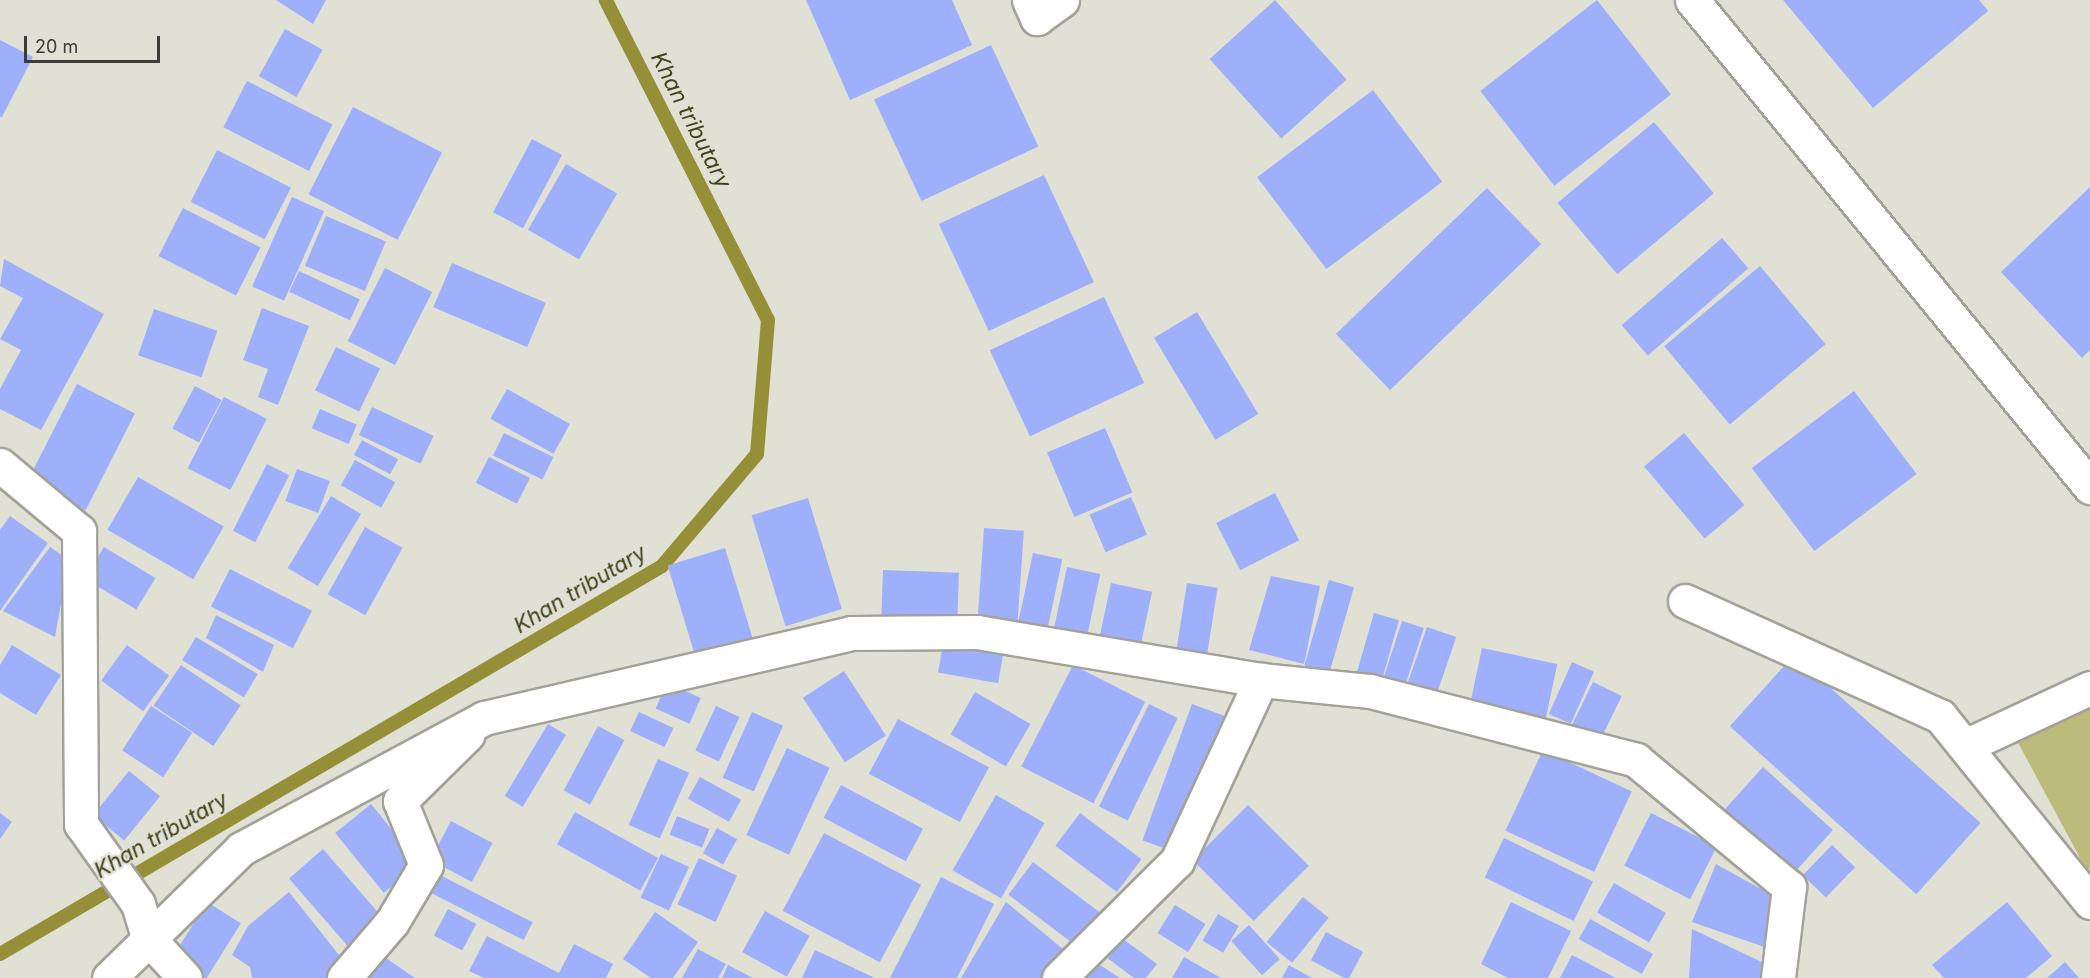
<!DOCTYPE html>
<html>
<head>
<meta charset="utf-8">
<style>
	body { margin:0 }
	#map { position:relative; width:2090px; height:978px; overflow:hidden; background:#e0e0d5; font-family:Inter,sans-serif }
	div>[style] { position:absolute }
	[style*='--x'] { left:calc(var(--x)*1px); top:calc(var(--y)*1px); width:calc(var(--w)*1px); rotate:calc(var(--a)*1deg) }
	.green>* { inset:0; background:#bdbb7c }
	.stream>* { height:14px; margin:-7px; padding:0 7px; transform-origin:7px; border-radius:7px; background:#958f37 }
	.building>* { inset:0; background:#9eaffb; transform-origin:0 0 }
	.roads { filter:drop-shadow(2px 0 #a2a298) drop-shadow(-2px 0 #a2a298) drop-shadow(0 2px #a2a298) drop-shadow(0 -2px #a2a298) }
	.street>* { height:33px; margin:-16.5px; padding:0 16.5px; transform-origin:16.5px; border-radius:16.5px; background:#fff }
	span { translate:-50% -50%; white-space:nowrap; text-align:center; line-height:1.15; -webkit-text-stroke:4.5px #e0e0d5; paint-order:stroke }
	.water-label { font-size:22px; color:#44421c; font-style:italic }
	.scale { position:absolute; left:24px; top:36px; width:136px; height:27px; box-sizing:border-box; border:3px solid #3b3b37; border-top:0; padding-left:8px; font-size:18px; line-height:21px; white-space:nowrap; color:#3b3b37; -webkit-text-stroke:4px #e0e0d5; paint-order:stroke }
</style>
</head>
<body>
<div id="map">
	<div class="green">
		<i style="clip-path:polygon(2090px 686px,2090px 868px,2087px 871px,2015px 737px)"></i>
	</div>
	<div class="stream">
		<i style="--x:0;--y:954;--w:767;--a:-30.37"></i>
		<i style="--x:662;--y:566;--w:147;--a:-49.7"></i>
		<i style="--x:757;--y:454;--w:134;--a:-85.3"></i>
		<i style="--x:768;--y:320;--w:359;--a:-116.9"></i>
	</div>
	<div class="building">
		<i style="clip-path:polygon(276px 0,326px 0,313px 24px)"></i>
		<i style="clip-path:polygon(806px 0,952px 0,972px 45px,850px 100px)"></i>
		<i style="left:1275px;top:0;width:107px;height:88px;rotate:48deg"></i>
		<i style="left:1597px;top:0;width:120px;height:148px;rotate:52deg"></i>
		<i style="clip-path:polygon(1783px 0,1979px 0,1988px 11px,1873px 108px)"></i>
		<i style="left:285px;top:29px;width:43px;height:54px;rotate:29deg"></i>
		<i style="clip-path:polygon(0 40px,33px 57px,2px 117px,0 117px)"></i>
		<i style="left:991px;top:45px;width:112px;height:129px;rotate:65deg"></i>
		<i style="left:247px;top:81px;width:96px;height:52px;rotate:27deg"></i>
		<i style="left:1373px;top:90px;width:115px;height:145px;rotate:53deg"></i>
		<i style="left:353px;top:107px;width:100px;height:98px;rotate:27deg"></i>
		<i style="left:1654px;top:122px;width:93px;height:126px;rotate:50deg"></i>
		<i style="left:532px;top:139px;width:34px;height:83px;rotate:28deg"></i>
		<i style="left:217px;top:150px;width:83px;height:58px;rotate:27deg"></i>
		<i style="left:566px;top:164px;width:59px;height:76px;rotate:30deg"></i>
		<i style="left:1044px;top:175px;width:118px;height:116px;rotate:65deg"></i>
		<i style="clip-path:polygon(2090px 187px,2090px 350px,2082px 358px,2001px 272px)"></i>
		<i style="left:1487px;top:188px;width:78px;height:210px;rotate:46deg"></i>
		<i style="left:292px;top:197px;width:35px;height:98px;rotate:24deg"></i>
		<i style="left:183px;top:208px;width:87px;height:54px;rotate:27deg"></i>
		<i style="left:326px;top:216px;width:65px;height:54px;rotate:23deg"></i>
		<i style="left:1722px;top:238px;width:40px;height:133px;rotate:49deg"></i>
		<i style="clip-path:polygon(4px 259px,104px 314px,41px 430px,0 409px,0 389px,21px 350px,0 339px,23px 298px,0 286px)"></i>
		<i style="left:452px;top:263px;width:102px;height:48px;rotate:23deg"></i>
		<i style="left:1760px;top:266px;width:102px;height:125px;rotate:50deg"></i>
		<i style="left:385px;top:268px;width:53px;height:82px;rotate:27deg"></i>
		<i style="left:299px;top:271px;width:67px;height:23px;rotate:25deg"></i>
		<i style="left:1104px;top:297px;width:95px;height:126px;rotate:65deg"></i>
		<i style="clip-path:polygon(262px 308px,309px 326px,278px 405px,258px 397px,268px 369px,243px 360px)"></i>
		<i style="left:154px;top:309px;width:67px;height:49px;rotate:19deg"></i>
		<i style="left:1197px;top:312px;width:119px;height:50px;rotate:59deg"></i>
		<i style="left:336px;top:347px;width:49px;height:48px;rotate:26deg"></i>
		<i style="left:77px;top:384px;width:65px;height:109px;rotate:27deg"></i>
		<i style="left:195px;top:386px;width:30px;height:48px;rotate:28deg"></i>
		<i style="left:507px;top:389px;width:72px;height:34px;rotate:29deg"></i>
		<i style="left:1854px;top:391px;width:104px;height:128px;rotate:53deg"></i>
		<i style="left:224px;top:397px;width:48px;height:80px;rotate:27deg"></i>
		<i style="left:372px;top:407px;width:68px;height:31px;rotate:25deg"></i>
		<i style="left:320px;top:409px;width:40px;height:21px;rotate:23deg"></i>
		<i style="left:1105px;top:428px;width:70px;height:63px;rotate:67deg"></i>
		<i style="left:504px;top:433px;width:55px;height:25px;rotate:26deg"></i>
		<i style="left:1684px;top:433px;width:94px;height:52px;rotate:50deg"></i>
		<i style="left:362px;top:440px;width:41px;height:17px;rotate:28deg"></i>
		<i style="left:489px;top:457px;width:46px;height:29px;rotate:27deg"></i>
		<i style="left:355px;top:460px;width:46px;height:29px;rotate:29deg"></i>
		<i style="left:267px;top:464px;width:25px;height:75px;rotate:27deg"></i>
		<i style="left:297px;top:469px;width:35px;height:34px;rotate:20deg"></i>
		<i style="left:138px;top:477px;width:99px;height:61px;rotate:30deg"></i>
		<i style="left:1275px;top:493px;width:53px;height:66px;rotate:63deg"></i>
		<i style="left:331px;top:496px;width:35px;height:84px;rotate:31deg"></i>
		<i style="left:1131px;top:497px;width:41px;height:45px;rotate:67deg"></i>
		<i style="left:808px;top:498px;width:116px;height:59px;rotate:73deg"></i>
		<i style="clip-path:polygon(10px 516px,48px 543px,0 611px,0 530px)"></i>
		<i style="left:365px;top:527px;width:43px;height:77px;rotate:29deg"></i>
		<i style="left:984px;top:528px;width:40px;height:90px;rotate:4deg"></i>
		<i style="clip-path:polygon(50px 547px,69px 560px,55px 637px,3px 611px)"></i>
		<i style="left:104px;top:547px;width:60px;height:37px;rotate:31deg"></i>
		<i style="left:725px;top:548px;width:98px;height:60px;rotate:73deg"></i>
		<i style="left:1033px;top:553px;width:30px;height:74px;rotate:12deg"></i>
		<i style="left:1067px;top:567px;width:34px;height:62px;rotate:12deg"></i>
		<i style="left:230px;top:569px;width:92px;height:42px;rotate:27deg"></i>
		<i style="left:883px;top:570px;width:76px;height:50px;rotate:2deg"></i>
		<i style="clip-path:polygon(1271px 576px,1320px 586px,1304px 664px,1249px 650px)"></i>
		<i style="left:1329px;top:580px;width:26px;height:89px;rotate:16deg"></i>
		<i style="left:1111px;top:583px;width:42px;height:58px;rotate:12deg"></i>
		<i style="left:1187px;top:583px;width:31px;height:67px;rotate:9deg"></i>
		<i style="left:1374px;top:613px;width:26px;height:63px;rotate:16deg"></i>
		<i style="clip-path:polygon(216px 615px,274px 645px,263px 672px,206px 638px)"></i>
		<i style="left:1402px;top:621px;width:23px;height:68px;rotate:18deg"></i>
		<i style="left:1427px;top:627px;width:31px;height:65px;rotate:19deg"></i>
		<i style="left:196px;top:637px;width:72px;height:27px;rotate:31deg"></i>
		<i style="left:943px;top:644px;width:61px;height:29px;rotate:10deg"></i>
		<i style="clip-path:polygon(12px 645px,61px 675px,36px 715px,0 693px,0 665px)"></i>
		<i style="left:127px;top:645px;width:52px;height:44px;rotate:36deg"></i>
		<i style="left:1482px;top:648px;width:77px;height:58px;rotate:12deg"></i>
		<i style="left:1794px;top:655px;width:251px;height:96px;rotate:42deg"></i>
		<i style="left:1572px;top:662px;width:24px;height:57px;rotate:24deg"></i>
		<i style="left:181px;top:665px;width:72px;height:49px;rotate:34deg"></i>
		<i style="left:1073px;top:665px;width:81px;height:114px;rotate:27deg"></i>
		<i style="left:844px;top:671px;width:77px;height:49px;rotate:57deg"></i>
		<i style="left:1593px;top:682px;width:32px;height:52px;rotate:26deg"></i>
		<i style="left:667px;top:683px;width:37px;height:28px;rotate:24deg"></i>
		<i style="left:975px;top:692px;width:64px;height:49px;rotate:30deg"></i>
		<i style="left:1149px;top:704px;width:32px;height:114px;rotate:26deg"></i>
		<i style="left:1192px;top:704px;width:37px;height:145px;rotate:20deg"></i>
		<i style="left:151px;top:706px;width:49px;height:53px;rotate:33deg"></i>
		<i style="left:716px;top:706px;width:26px;height:49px;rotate:25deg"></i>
		<i style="left:639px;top:712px;width:38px;height:21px;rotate:25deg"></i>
		<i style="left:752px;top:712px;width:34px;height:72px;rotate:24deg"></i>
		<i style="left:898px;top:719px;width:103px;height:62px;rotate:28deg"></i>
		<i style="left:548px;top:724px;width:21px;height:84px;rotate:31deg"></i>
		<i style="left:598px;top:726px;width:30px;height:73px;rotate:28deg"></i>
		<i style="left:787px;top:748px;width:47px;height:96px;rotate:25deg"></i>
		<i style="left:1543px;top:750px;width:98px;height:89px;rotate:25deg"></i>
		<i style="left:658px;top:759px;width:34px;height:72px;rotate:24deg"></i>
		<i style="left:1763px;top:767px;width:94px;height:60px;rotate:42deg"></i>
		<i style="left:129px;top:771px;width:40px;height:57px;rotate:39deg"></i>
		<i style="left:700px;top:777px;width:47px;height:25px;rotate:29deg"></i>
		<i style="left:841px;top:785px;width:93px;height:37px;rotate:28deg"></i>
		<i style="left:996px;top:795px;width:56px;height:87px;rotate:30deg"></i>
		<i style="left:371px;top:804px;width:77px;height:46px;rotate:51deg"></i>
		<i style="left:1248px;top:805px;width:86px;height:78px;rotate:45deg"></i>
		<i style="left:575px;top:812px;width:95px;height:37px;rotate:29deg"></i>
		<i style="clip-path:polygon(0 813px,12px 822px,0 839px)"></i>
		<i style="left:1080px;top:813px;width:77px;height:41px;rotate:37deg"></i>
		<i style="left:1651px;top:813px;width:74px;height:59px;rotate:27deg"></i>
		<i style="left:677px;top:816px;width:35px;height:20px;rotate:22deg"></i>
		<i style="left:451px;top:821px;width:47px;height:44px;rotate:28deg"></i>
		<i style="left:717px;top:828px;width:23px;height:29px;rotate:29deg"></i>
		<i style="left:824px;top:833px;width:110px;height:88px;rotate:28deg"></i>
		<i style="left:1504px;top:838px;width:99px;height:44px;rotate:26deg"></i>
		<i style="left:1832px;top:845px;width:32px;height:42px;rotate:44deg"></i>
		<i style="left:323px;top:849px;width:92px;height:45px;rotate:49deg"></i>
		<i style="left:661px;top:854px;width:31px;height:48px;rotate:25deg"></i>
		<i style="left:699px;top:858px;width:42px;height:51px;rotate:25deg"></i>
		<i style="left:1033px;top:862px;width:86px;height:41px;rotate:37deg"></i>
		<i style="clip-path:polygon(1716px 864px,1779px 899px,1776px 951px,1692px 922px)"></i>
		<i style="left:432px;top:871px;width:113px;height:20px;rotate:27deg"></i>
		<i style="clip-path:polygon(941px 877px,994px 904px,957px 978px,890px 978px)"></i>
		<i style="left:1614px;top:883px;width:60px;height:34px;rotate:30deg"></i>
		<i style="clip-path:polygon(289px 892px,343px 960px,328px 978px,252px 978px,250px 967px,232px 955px,248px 926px)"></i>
		<i style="left:1303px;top:897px;width:33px;height:58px;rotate:39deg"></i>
		<i style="left:207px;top:902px;width:40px;height:66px;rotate:32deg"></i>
		<i style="clip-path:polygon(1006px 902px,1069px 954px,1048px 978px,961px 978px)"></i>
		<i style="clip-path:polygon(1511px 902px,1571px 931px,1548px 978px,1508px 978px,1481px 964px)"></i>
		<i style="clip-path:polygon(2007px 902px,2052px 956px,2026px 978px,1944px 978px,1932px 965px)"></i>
		<i style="left:1175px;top:905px;width:36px;height:33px;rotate:32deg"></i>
		<i style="left:448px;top:909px;width:32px;height:30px;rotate:28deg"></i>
		<i style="left:765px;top:911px;width:51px;height:47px;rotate:29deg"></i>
		<i style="clip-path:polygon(655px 912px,698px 942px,673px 978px,651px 978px,623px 959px)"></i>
		<i style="left:1218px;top:914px;width:24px;height:31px;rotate:30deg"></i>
		<i style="left:1590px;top:919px;width:72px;height:23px;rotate:29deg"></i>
		<i style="left:1249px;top:925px;width:46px;height:24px;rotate:48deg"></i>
		<i style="clip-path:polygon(1692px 929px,1770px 966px,1766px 978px,1689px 978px)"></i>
		<i style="clip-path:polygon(1112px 931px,1157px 964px,1146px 978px,1134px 978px,1098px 951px)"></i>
		<i style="left:1326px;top:932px;width:42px;height:32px;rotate:28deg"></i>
		<i style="clip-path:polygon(487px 936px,559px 973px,574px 944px,613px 964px,606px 978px,484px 978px,469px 971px)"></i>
		<i style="clip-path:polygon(698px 949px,726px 964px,718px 978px,682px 978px)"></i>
		<i style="clip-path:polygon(815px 950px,875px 978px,802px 978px)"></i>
		<i style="clip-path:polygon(377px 952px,415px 978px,360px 978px)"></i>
		<i style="clip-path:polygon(1572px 955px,1616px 978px,1560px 978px)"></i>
		<i style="clip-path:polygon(1086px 956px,1120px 978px,1078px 978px)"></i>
		<i style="clip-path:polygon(1184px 957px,1221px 978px,1172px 978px)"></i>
		<i style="clip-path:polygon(2065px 962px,2079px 978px,2047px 978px)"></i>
		<i style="clip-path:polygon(728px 965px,753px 978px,722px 978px)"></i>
		<i style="clip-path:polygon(1289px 965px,1312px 978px,1282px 978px)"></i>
	</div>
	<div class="roads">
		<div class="street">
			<i style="--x:1029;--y:0;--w:20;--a:66"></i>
			<i style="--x:1037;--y:18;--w:31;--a:-36"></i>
			<i style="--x:1692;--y:0;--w:629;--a:50.74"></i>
			<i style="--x:0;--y:465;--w:103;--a:39.9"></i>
			<i style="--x:79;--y:531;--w:293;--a:89.6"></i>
			<i style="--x:81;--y:824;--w:98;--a:54.5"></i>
			<i style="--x:138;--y:904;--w:37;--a:73"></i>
			<i style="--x:149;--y:939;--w:53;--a:47.3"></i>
			<i style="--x:1685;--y:601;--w:280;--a:24.3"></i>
			<i style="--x:1940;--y:716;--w:239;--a:51.1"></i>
			<i style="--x:1965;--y:746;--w:138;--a:-24.9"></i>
			<i style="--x:109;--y:978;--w:185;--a:-44.3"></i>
			<i style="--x:241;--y:849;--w:276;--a:-28.3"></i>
			<i style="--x:484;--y:718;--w:377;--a:-13"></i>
			<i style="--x:851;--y:633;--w:126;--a:-0.5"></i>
			<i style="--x:977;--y:632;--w:288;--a:9.6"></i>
			<i style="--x:1261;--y:680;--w:110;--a:5.8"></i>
			<i style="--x:1370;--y:691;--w:275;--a:14.5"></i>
			<i style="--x:1636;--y:760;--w:199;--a:39.7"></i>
			<i style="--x:1789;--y:887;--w:92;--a:96.9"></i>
			<i style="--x:344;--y:978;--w:74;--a:-49.4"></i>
			<i style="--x:392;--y:922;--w:66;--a:-59.2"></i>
			<i style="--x:426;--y:865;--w:69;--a:-112.1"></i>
			<i style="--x:400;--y:801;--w:95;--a:-44.6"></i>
			<i style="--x:1059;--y:978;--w:166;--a:-44.8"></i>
			<i style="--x:1177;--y:861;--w:200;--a:-65.1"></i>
		</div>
	</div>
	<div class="water-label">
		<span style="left:691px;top:120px;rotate:63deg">Khan tributary</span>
		<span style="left:580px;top:589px;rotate:-31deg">Khan tributary</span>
		<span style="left:161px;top:835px;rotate:-30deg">Khan tributary</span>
	</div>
	<div class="scale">20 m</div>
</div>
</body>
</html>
